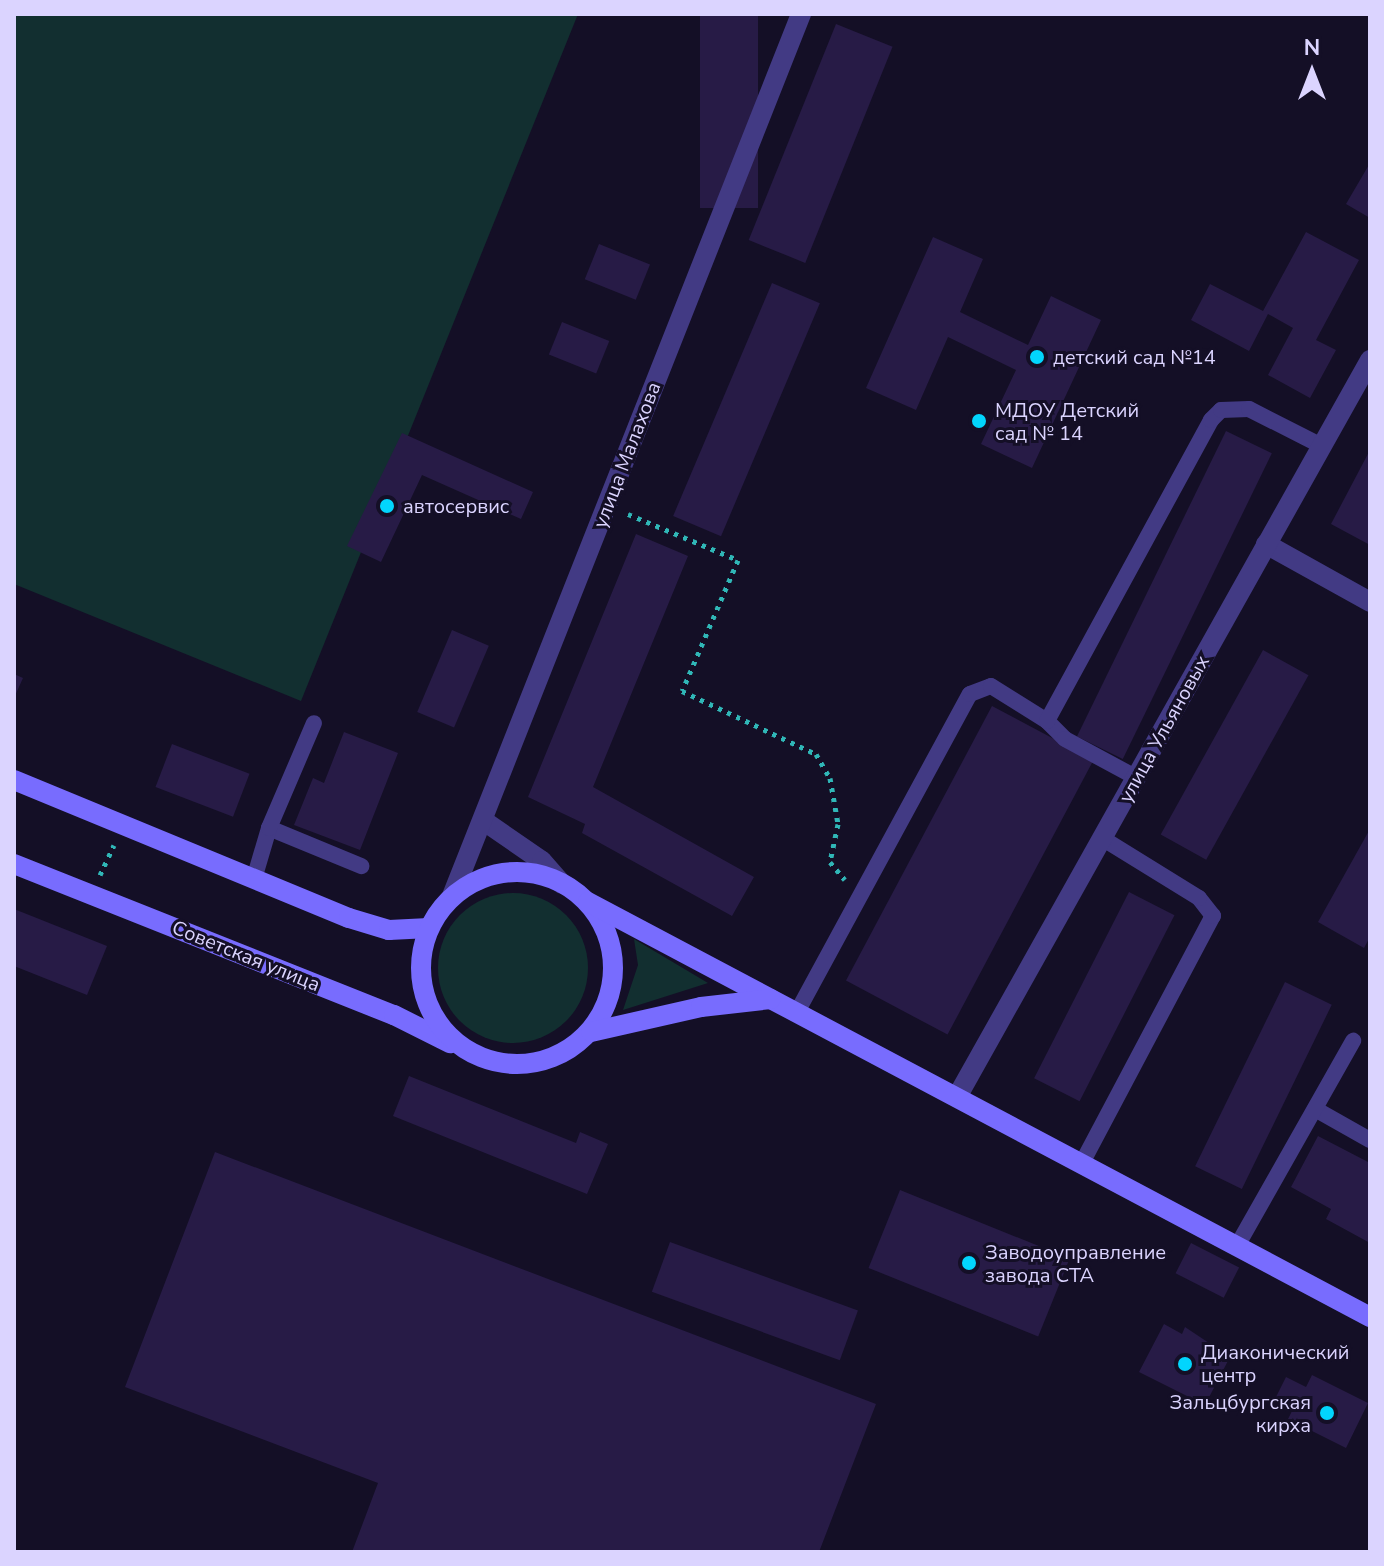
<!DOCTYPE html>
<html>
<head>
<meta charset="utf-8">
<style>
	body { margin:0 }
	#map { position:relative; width:1384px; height:1566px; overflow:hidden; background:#140f26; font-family:"Nunito Sans",sans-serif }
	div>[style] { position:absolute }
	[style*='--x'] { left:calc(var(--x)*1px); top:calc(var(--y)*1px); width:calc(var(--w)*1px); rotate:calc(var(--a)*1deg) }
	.green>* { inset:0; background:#122f30 }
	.round { border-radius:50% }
	.building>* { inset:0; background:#271b46; transform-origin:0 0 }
	.path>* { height:5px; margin-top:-2.5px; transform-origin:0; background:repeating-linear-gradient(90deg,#30b7b7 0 4px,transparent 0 10px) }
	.lane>* { height:16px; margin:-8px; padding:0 8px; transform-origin:8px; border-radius:8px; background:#423a84 }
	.street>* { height:20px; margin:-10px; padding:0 10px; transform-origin:10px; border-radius:10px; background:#423a84 }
	.secondary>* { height:20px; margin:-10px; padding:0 10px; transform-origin:10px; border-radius:10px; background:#786cfe }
	.secondary>.ring { margin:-10px; padding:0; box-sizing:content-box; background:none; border:20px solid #786cfe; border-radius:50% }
	.dots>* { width:22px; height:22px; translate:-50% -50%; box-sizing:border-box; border:4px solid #140f26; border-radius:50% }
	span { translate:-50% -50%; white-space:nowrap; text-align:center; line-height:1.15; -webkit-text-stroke:6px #140f26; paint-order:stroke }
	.poi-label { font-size:20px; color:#dbd4ff }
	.left { translate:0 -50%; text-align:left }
	.right { translate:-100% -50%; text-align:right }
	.street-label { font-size:20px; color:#dbd4ff }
	.frame { position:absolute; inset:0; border:16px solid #dbd4ff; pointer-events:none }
	.north { position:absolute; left:1272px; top:32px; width:80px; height:80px; -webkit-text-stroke:6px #140f26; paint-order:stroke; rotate:0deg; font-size:22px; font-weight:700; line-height:32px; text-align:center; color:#dbd4ff }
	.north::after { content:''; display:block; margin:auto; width:28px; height:36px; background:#dbd4ff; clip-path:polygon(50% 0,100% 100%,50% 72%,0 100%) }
</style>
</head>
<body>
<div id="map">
	<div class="green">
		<i style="clip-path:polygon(14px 14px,578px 14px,301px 701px,14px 584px)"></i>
		<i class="round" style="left:438px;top:893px;width:150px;height:150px"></i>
		<i style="clip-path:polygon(634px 939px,708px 983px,623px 1010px,638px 965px)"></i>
	</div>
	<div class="building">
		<i style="left:700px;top:14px;width:58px;height:194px"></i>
		<i style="left:836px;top:24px;width:61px;height:233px;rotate:22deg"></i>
		<i style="clip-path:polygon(1370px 163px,1370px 218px,1346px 204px)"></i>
		<i style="clip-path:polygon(1306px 232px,1359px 260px,1316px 340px,1336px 350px,1310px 398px,1268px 375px,1293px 328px,1268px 314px,1249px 351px,1191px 320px,1210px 284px,1263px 311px)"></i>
		<i style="clip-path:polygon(933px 237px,983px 259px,960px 312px,1028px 345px,1051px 296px,1101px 320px,1032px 468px,981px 444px,1016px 370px,948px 337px,916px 410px,866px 388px)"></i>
		<i style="left:599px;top:244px;width:55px;height:38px;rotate:22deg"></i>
		<i style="left:772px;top:283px;width:52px;height:253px;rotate:23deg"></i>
		<i style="left:562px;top:322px;width:51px;height:35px;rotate:22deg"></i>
		<i style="left:1226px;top:431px;width:51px;height:340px;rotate:26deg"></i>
		<i style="clip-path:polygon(402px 433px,533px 492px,521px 519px,422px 475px,381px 562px,347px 546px)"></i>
		<i style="clip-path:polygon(1370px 450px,1370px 545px,1331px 524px)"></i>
		<i style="clip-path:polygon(636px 534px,688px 556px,593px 787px,754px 877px,732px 916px,582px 833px,585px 824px,528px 797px)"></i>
		<i style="left:452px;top:630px;width:40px;height:89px;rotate:23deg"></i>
		<i style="left:1263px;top:650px;width:52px;height:211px;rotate:29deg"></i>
		<i style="clip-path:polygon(14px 674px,23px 678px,14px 698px)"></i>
		<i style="left:992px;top:706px;width:115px;height:311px;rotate:28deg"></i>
		<i style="clip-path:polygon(344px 732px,398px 753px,360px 850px,294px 825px,313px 778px,324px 783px)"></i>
		<i style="left:172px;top:744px;width:83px;height:46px;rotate:21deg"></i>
		<i style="clip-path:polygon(1370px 829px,1370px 937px,1364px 948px,1318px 922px)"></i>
		<i style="left:1129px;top:892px;width:51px;height:209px;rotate:27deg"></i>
		<i style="clip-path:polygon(14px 909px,107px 946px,87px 995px,14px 966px)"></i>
		<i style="left:1285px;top:982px;width:52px;height:205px;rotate:26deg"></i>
		<i style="clip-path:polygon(409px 1076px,576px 1143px,580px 1132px,608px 1144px,587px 1194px,393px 1116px)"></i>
		<i style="clip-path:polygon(1318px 1136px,1370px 1163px,1370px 1243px,1326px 1219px,1331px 1209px,1291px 1187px)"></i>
		<i style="clip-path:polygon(215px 1152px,876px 1404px,819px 1552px,352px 1552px,378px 1483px,125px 1387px)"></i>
		<i style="left:900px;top:1190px;width:183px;height:84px;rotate:22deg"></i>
		<i style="left:670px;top:1242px;width:200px;height:53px;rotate:20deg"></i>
		<i style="left:1191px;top:1243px;width:54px;height:34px;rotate:27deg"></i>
		<i style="clip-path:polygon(1164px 1324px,1182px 1334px,1185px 1327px,1230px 1357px,1205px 1405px,1139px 1372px)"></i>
		<i style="clip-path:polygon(1312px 1375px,1368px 1403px,1346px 1448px,1288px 1419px,1294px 1407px,1276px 1397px,1286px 1377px,1306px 1387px)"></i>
	</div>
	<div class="path">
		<i style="--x:628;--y:514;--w:119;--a:22.7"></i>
		<i style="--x:738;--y:560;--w:142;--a:113.1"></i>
		<i style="--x:682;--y:691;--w:148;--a:25.2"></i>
		<i style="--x:816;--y:754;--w:28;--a:60"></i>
		<i style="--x:830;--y:778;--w:47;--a:80.1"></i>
		<i style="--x:838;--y:824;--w:39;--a:102"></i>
		<i style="--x:830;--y:862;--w:23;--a:50"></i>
		<i style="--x:100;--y:875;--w:33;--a:-65"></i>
	</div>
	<div class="lane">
		<i style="--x:1047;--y:721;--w:25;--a:45"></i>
		<i style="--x:1065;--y:739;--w:82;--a:28.4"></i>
		<i style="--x:269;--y:828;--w:100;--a:22.4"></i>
		<i style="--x:254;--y:879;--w:53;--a:-73.6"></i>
		<i style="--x:269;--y:828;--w:114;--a:-66.8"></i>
		<i style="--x:796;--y:1014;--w:364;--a:-61.5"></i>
		<i style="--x:970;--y:694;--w:22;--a:-21"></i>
		<i style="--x:991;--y:686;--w:66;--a:32"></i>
		<i style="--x:1047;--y:721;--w:343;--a:-61.4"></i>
		<i style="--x:1211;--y:420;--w:14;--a:-45"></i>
		<i style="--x:1221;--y:410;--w:28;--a:-2"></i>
		<i style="--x:1249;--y:409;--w:82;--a:26.9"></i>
		<i style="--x:1315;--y:1109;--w:63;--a:29.4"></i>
		<i style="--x:1082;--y:1163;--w:280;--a:-62.1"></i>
		<i style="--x:1213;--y:916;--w:23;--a:-128"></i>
		<i style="--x:1199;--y:898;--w:114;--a:-148.3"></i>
		<i style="--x:1237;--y:1246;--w:236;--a:-60.5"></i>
	</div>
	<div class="street">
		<i style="--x:1266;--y:544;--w:119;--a:29.1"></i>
		<i style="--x:484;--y:821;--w:70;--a:34.6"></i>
		<i style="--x:542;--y:861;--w:30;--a:49"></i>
		<i style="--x:452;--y:896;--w:949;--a:-68.41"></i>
		<i style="--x:957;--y:1097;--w:845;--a:-60.73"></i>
	</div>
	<div class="secondary">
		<i style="--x:14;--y:780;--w:362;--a:22.4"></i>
		<i style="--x:349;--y:918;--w:42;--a:16.7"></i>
		<i style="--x:389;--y:930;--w:40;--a:-2.9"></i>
		<i style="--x:14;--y:864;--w:409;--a:21.7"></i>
		<i style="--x:394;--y:1015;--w:63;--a:26.6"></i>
		<i class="ring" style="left:421px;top:872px;width:172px;height:172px"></i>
		<i style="--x:588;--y:902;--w:885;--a:27.95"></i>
		<i style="--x:591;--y:1032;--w:113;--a:-12.8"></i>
		<i style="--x:701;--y:1007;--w:70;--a:-6.5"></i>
	</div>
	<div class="dots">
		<i style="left:1037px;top:357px;background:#02d5fd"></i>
		<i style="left:979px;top:421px;background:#02d5fd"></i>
		<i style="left:387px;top:506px;background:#02d5fd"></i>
		<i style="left:969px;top:1263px;background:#02d5fd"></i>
		<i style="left:1185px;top:1364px;background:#02d5fd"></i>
		<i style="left:1327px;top:1413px;background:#02d5fd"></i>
	</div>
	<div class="poi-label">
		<span class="left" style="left:1053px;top:357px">детский сад №14</span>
		<span class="left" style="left:995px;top:422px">МДОУ Детский<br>сад № 14</span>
		<span class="left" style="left:403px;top:506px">автосервис</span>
		<span class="left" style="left:985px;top:1264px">Заводоуправление<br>завода СТА</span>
		<span class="left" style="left:1201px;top:1364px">Диаконический<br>центр</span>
		<span class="right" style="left:1311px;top:1414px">Зальцбургская<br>кирха</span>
	</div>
	<div class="street-label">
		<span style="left:627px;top:455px;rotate:-69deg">улица Малахова</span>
		<span style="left:1164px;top:729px;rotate:-61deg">улица Ульяновых</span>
		<span style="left:246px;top:956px;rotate:22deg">Советская улица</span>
	</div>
	<div class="frame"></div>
	<div class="north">N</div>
</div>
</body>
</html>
